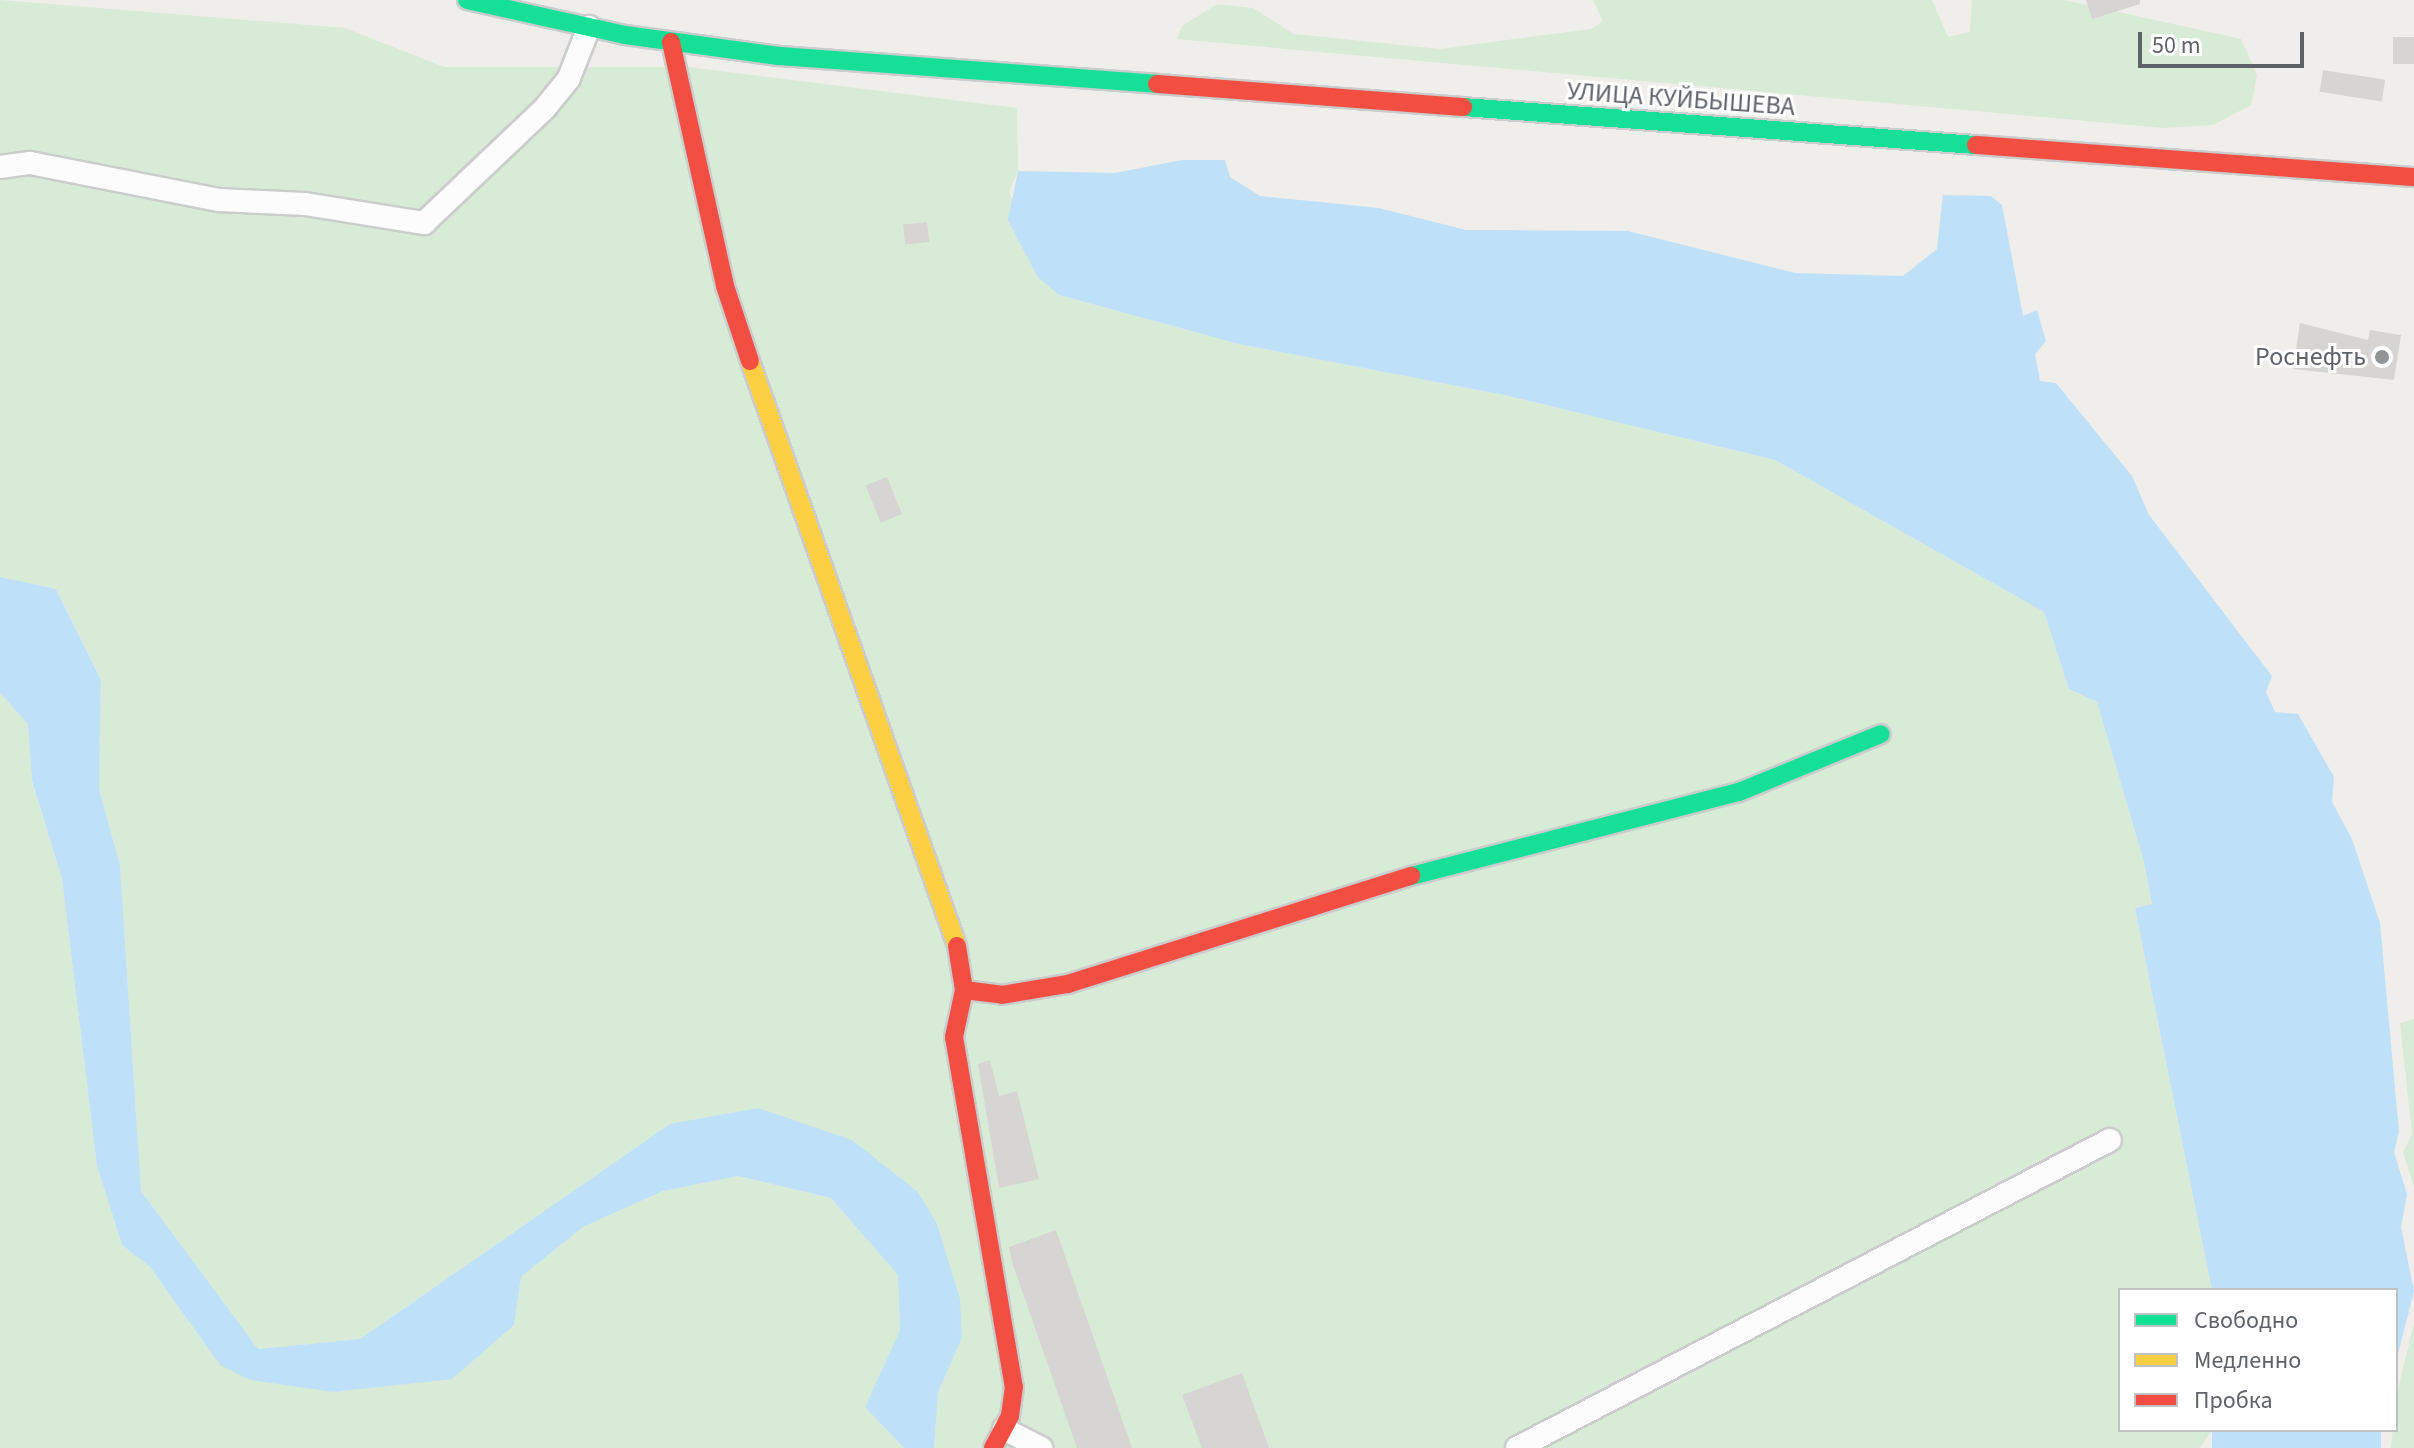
<!DOCTYPE html>
<html>
<head>
<meta charset="utf-8">
<style>
	body { margin:0 }
	#map { position:relative; width:2414px; height:1448px; overflow:hidden; background:#efeeea; font-family:"Source Sans 3",sans-serif }
	div>[style] { position:absolute }
	[style*='--x'] { left:calc(var(--x)*1px); top:calc(var(--y)*1px); width:calc(var(--w)*1px); rotate:calc(var(--a)*1deg) }
	.green>* { inset:0; background:#d8ebd6 }
	.water>* { inset:0; background:#bfe0f9; transform-origin:0 0 }
	.building>* { inset:0; background:#d6d5d3; transform-origin:0 0 }
	.roads { filter:drop-shadow(2px 0 #cbcccc) drop-shadow(-2px 0 #cbcccc) drop-shadow(0 2px #cbcccc) drop-shadow(0 -2px #cbcccc) }
	.street>* { height:22px; margin:-11px; padding:0 11px; transform-origin:11px; border-radius:11px; background:#fdfcfc }
	.fast>* { height:18px; margin:-9px; padding:0 9px; transform-origin:9px; border-radius:9px; background:#16e098 }
	.slow>* { height:18px; margin:-9px; padding:0 9px; transform-origin:9px; border-radius:9px; background:#ffcf43 }
	.jam>* { height:18px; margin:-9px; padding:0 9px; transform-origin:9px; border-radius:9px; background:#f24e42 }
	.dots>* { width:22px; height:22px; translate:-50% -50%; box-sizing:border-box; border:4px solid #fff; border-radius:50% }
	span { translate:-50% -50%; white-space:nowrap; text-align:center; line-height:1.15; -webkit-text-stroke:6px #fff; paint-order:stroke }
	.street-label { font-size:26px; color:#5f6368 }
	.poi-label { font-size:26px; color:#5f6368 }
	.right { translate:-100% -50%; text-align:right }
	.legend { position:absolute; left:2118px; top:1288px; width:280px; height:144px; box-sizing:border-box; background:#fff; border:2px solid #bfc1c3; margin:0; padding:10px 14px; list-style:none; font-size:24px; color:#5f6368 }
	.legend li { display:flex; align-items:center; gap:16px; height:40px }
	.legend b { width:40px; border:2px solid #bfc1c3 }
	.scale { position:absolute; left:2138px; top:32px; width:166px; height:36px; box-sizing:border-box; border:4px solid #5f6368; border-top:0; padding-left:10px; font-size:24px; line-height:28px; white-space:nowrap; color:#5f6368; -webkit-text-stroke:6px #fff; paint-order:stroke }
</style>
</head>
<body>
<div id="map">
	<div class="green">
		<i style="clip-path:polygon(0 0,345px 28px,444px 67px,688px 67px,1017px 108px,1018px 171px,1009px 192px,1059px 295px,1239px 344px,1504px 395px,1775px 460px,2044px 612px,2069px 689px,2097px 702px,2144px 862px,2152px 904px,2135px 908px,2212px 1290px,2120px 1290px,2120px 1430px,2212px 1430px,2200px 1448px,934px 1448px,938px 1392px,962px 1338px,937px 1224px,670px 1124px,360px 1339px,258px 1349px,141px 1191px,120px 865px,99px 789px,101px 679px,56px 589px,0 577px)"></i>
		<i style="clip-path:polygon(1593px 0,1932px 0,1948px 37px,1970px 32px,1972px 0,2064px 0,2241px 39px,2257px 75px,2251px 105px,2213px 125px,2164px 128px,1177px 39px,1182px 26px,1217px 4px,1253px 8px,1294px 34px,1440px 49px,1591px 29px,1603px 21px)"></i>
		<i style="clip-path:polygon(0 693px,28px 724px,32px 782px,62px 879px,97px 1166px,122px 1245px,150px 1267px,220px 1365px,514px 1325px,521px 1277px,583px 1227px,663px 1191px,738px 1176px,831px 1198px,899px 1276px,900px 1330px,865px 1407px,904px 1448px,0 1448px)"></i>
		<i style="clip-path:polygon(2414px 1019px,2414px 1187px,2403px 1152px,2412px 1134px,2400px 1023px)"></i>
		<i style="clip-path:polygon(2414px 1323px,2414px 1448px,2391px 1448px,2396px 1397px)"></i>
	</div>
	<div class="water">
		<i style="clip-path:polygon(1182px 160px,1225px 160px,1230px 177px,1260px 196px,1379px 208px,1466px 230px,1628px 231px,1795px 273px,1903px 276px,1937px 249px,1943px 195px,1991px 196px,2002px 205px,2023px 316px,2037px 310px,2046px 341px,2035px 354px,2040px 381px,2056px 383px,2132px 476px,2149px 515px,2272px 676px,2266px 692px,2275px 712px,2298px 714px,2334px 777px,2332px 802px,2352px 839px,2380px 923px,2399px 1132px,2394px 1152px,2407px 1194px,2401px 1227px,2414px 1291px,2396px 1362px,2396px 1290px,2212px 1290px,2135px 908px,2152px 904px,2144px 862px,2097px 702px,2069px 689px,2044px 612px,1775px 460px,1504px 395px,1239px 344px,1059px 295px,1037px 276px,1008px 220px,1018px 171px,1115px 173px)"></i>
		<i style="clip-path:polygon(0 577px,56px 589px,101px 680px,99px 789px,120px 865px,141px 1191px,258px 1349px,360px 1339px,670px 1124px,758px 1108px,852px 1140px,918px 1192px,937px 1224px,960px 1299px,962px 1338px,938px 1392px,934px 1448px,904px 1448px,865px 1407px,900px 1330px,898px 1275px,831px 1198px,738px 1176px,663px 1191px,583px 1227px,521px 1277px,514px 1325px,452px 1379px,333px 1392px,250px 1380px,220px 1365px,150px 1267px,122px 1245px,97px 1166px,62px 879px,32px 781px,28px 724px,0 693px)"></i>
		<i style="left:2212px;top:1430px;width:169px;height:22px"></i>
	</div>
	<div class="building">
		<i style="clip-path:polygon(2086px 0,2140px 0,2140px 4px,2092px 19px)"></i>
		<i style="left:2393px;top:37px;width:21px;height:27px"></i>
		<i style="left:2323px;top:70px;width:63px;height:22px;rotate:9deg"></i>
		<i style="left:927px;top:222px;width:20px;height:24px;rotate:84deg"></i>
		<i style="clip-path:polygon(2300px 323px,2368px 340px,2370px 330px,2401px 335px,2394px 380px,2293px 369px)"></i>
		<i style="left:887px;top:477px;width:40px;height:23px;rotate:68deg"></i>
		<i style="clip-path:polygon(990px 1060px,999px 1096px,1017px 1091px,1039px 1179px,999px 1188px,978px 1064px)"></i>
		<i style="clip-path:polygon(1056px 1230px,1132px 1448px,1077px 1448px,1012px 1262px,1009px 1247px)"></i>
		<i style="clip-path:polygon(1242px 1373px,1269px 1448px,1202px 1448px,1182px 1395px)"></i>
	</div>
	<div class="roads">
		<div class="street">
			<i style="--x:0;--y:167;--w:30;--a:-8"></i>
			<i style="--x:30;--y:163;--w:193;--a:11.1"></i>
			<i style="--x:219;--y:200;--w:86;--a:2.7"></i>
			<i style="--x:305;--y:204;--w:121;--a:9.1"></i>
			<i style="--x:424;--y:223;--w:167;--a:-43.5"></i>
			<i style="--x:545;--y:108;--w:38;--a:-51"></i>
			<i style="--x:569;--y:78;--w:55;--a:-68.6"></i>
			<i style="--x:1004;--y:1429;--w:42;--a:27.2"></i>
			<i style="--x:1517;--y:1448;--w:668;--a:-27.45"></i>
		</div>
		<div class="fast">
			<i style="--x:467;--y:0;--w:162;--a:12.5"></i>
			<i style="--x:625;--y:35;--w:155;--a:7.8"></i>
			<i style="--x:779;--y:56;--w:379;--a:4.2"></i>
			<i style="--x:1463;--y:107;--w:514;--a:4.24"></i>
			<i style="--x:1411;--y:876;--w:339;--a:-14.4"></i>
			<i style="--x:1739;--y:792;--w:153;--a:-22.2"></i>
		</div>
		<div class="slow">
			<i style="--x:750;--y:361;--w:621;--a:70.51"></i>
		</div>
		<div class="jam">
			<i style="--x:671;--y:42;--w:250;--a:77.5"></i>
			<i style="--x:725;--y:286;--w:79;--a:71.6"></i>
			<i style="--x:1157;--y:84;--w:307;--a:4.3"></i>
			<i style="--x:1976;--y:145;--w:439;--a:4.2"></i>
			<i style="--x:957;--y:946;--w:45;--a:81"></i>
			<i style="--x:964;--y:990;--w:48;--a:102"></i>
			<i style="--x:954;--y:1037;--w:355;--a:80.3"></i>
			<i style="--x:1014;--y:1387;--w:29;--a:98"></i>
			<i style="--x:1010;--y:1416;--w:36;--a:118"></i>
			<i style="--x:964;--y:990;--w:38;--a:7"></i>
			<i style="--x:1002;--y:995;--w:67;--a:-9.5"></i>
			<i style="--x:1068;--y:984;--w:360;--a:-17.5"></i>
		</div>
	</div>
	<div class="dots">
		<i style="left:2382px;top:357px;background:#919496"></i>
	</div>
	<div class="street-label">
		<span style="left:1681px;top:99px;rotate:4deg">УЛИЦА КУЙБЫШЕВА</span>
	</div>
	<div class="poi-label">
		<span class="right" style="left:2366px;top:357px">Роснефть</span>
	</div>
	<ul class="legend">
	<li><b style="height:10px;background:#16e098"></b>Свободно</li>
	<li><b style="height:10px;background:#ffcf43"></b>Медленно</li>
	<li><b style="height:10px;background:#f24e42"></b>Пробка</li>
	</ul>
	<div class="scale">50 m</div>
</div>
</body>
</html>
